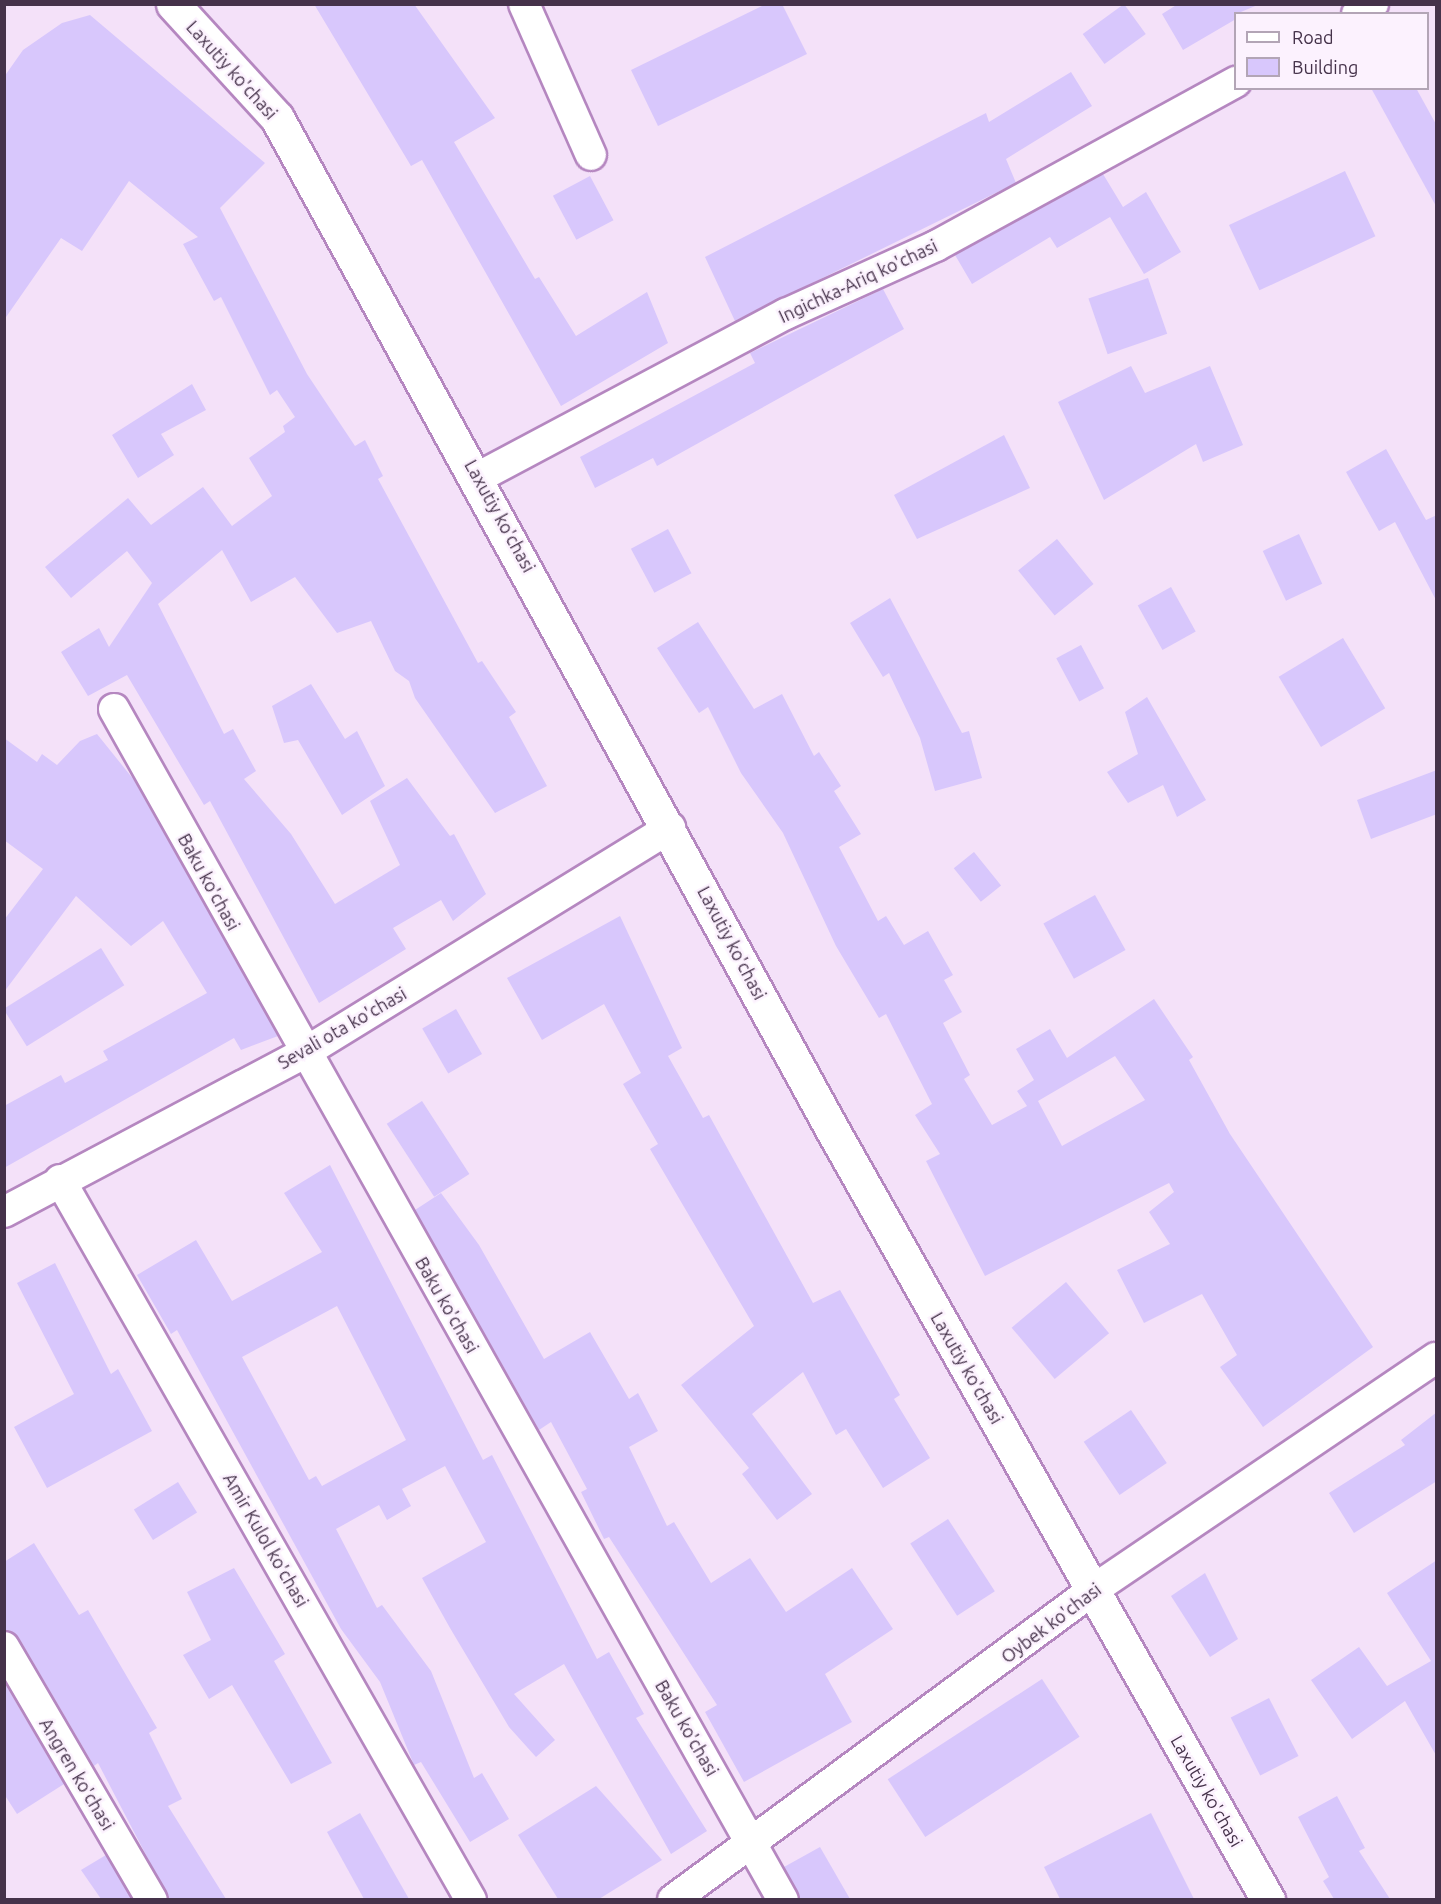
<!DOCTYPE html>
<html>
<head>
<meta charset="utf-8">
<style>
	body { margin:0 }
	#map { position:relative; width:1441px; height:1904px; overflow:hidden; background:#f4e1f9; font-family:Ubuntu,sans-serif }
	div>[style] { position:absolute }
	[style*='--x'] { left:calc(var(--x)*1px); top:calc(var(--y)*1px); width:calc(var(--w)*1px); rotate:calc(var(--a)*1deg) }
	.building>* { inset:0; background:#d8c7fc; transform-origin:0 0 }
	.roads { filter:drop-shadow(2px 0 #b587c0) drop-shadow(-2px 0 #b587c0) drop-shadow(0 2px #b587c0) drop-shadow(0 -2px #b587c0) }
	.minor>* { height:30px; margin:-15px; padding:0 15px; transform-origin:15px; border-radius:15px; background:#fff }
	.tertiary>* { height:33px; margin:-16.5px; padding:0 16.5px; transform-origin:16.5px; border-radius:16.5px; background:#fff }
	span { translate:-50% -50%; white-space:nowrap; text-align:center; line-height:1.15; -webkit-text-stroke:5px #fcf2fe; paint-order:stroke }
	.street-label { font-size:18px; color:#45324a }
	.frame { position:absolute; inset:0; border:6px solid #45324a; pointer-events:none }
	.legend { position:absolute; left:1234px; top:12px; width:195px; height:78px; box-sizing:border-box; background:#fcf2fe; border:2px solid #b3a5b6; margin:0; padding:8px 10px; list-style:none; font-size:18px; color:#45324a }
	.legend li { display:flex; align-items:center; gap:12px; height:30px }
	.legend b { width:30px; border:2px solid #b3a5b6 }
</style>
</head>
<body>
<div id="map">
	<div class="building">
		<i style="clip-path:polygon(314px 4px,414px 4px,495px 118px,454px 142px,535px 279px,539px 277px,576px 336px,647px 292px,668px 343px,561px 406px,422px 160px,411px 166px)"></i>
		<i style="clip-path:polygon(766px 4px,782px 4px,807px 54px,658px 126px,631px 70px)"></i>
		<i style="left:1124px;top:4px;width:37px;height:51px;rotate:54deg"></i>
		<i style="clip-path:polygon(1178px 4px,1260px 4px,1236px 14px,1236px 19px,1183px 50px,1162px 14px)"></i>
		<i style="clip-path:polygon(90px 15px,265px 163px,220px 208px,307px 374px,355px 446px,365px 440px,383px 476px,378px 479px,478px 663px,482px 661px,516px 712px,509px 717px,547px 786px,495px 813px,415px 698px,409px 681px,395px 671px,371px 621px,337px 633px,295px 577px,251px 602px,222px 550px,158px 604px,224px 734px,233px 729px,256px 771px,244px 779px,291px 834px,335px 904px,400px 865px,370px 801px,407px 778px,450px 836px,454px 834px,486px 894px,453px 921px,441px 900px,393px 928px,406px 949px,319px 1003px,210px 801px,204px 805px,127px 675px,88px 696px,61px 652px,99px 628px,109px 647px,152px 583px,127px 551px,71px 598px,45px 567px,128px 498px,151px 525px,203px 487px,232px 526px,272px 496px,249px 458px,285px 432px,283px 426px,295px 417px,277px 390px,270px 395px,221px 297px,214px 301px,183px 244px,198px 237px,129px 181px,82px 251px,61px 238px,4px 320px,4px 77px,23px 50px,62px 23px)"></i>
		<i style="clip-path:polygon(1071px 72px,1092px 106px,1006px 159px,1016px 183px,735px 321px,705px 257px,986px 113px,989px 122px)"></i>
		<i style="clip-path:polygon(1371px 88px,1416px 88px,1437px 126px,1437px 208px)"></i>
		<i style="left:1345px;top:171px;width:72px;height:128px;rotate:65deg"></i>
		<i style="clip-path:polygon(1103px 174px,1123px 207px,1146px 192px,1181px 252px,1144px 274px,1110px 217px,1057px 248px,1050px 237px,972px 284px,955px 255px)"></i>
		<i style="left:590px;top:176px;width:50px;height:42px;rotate:62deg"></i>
		<i style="left:1148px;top:278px;width:59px;height:63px;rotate:71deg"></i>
		<i style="clip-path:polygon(883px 289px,904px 329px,657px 466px,653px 458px,595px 488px,580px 457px,755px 363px,750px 353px)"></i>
		<i style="clip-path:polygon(1131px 366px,1145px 393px,1210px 366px,1243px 445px,1203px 462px,1196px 444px,1104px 500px,1058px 402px)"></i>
		<i style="clip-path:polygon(192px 384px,206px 410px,161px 434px,174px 455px,138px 478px,112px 435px)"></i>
		<i style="clip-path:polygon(1004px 435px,1030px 488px,917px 539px,894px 495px)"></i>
		<i style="clip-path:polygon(1386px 449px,1426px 520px,1437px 515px,1437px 602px,1395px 522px,1379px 531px,1346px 472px)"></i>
		<i style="left:668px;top:529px;width:50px;height:42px;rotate:62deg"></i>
		<i style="left:1299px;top:534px;width:55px;height:40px;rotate:65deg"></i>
		<i style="left:1057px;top:539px;width:58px;height:50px;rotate:51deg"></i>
		<i style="left:1171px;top:587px;width:51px;height:38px;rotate:61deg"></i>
		<i style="clip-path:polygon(890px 598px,962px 733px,969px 731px,982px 778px,935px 791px,920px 738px,889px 673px,883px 677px,850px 623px)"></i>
		<i style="clip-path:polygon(evenodd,698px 622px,754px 709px,782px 694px,814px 756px,819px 752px,841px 786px,834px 791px,861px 834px,839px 847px,878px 921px,886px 916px,904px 945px,928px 931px,953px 975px,944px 980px,962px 1012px,943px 1023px,970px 1075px,964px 1079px,992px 1125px,1027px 1106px,1017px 1091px,1034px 1080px,1016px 1049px,1050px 1029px,1067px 1058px,1154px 999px,1193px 1057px,1189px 1060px,1230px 1134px,1373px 1347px,1263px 1427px,1220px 1367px,1237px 1355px,1202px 1294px,1144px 1323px,1117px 1270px,1170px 1244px,1149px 1212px,1174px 1192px,1169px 1183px,985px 1276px,926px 1161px,940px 1154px,915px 1115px,932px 1104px,886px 1014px,879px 1018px,836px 946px,783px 833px,741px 773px,708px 707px,699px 713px,657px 648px,698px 622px,1115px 1056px,1145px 1100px,1062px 1146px,1038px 1101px,1115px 1056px)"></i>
		<i style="left:1343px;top:638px;width:82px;height:75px;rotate:59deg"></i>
		<i style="left:1081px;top:645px;width:49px;height:28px;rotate:62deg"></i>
		<i style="clip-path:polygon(311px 684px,345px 739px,357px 731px,385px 786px,342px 815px,298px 740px,284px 743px,272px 706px)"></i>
		<i style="clip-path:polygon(1147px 697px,1206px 800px,1177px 817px,1163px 785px,1128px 803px,1107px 772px,1138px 754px,1125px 712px)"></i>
		<i style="clip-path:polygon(97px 734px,134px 780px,278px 1036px,241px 1050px,234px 1038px,4px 1168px,4px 1106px,61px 1075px,65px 1083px,108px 1060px,103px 1051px,207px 993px,163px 921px,131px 946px,76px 896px,4px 992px,4px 920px,43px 869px,4px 840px,4px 738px,37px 762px,42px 754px,57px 765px,80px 741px)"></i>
		<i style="clip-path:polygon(1437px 770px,1437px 814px,1371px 839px,1357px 800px)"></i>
		<i style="left:974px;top:852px;width:43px;height:26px;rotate:51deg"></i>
		<i style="left:1095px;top:895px;width:63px;height:59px;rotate:61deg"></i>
		<i style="clip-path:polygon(620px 916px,682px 1048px,668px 1056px,703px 1118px,709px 1115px,813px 1303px,840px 1290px,900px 1395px,894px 1399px,930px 1458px,883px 1488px,846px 1429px,836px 1435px,803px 1372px,752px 1414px,812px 1494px,777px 1520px,742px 1474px,749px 1468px,681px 1385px,754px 1326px,650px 1149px,658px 1144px,623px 1084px,641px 1073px,604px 1004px,542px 1040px,507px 978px)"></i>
		<i style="left:101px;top:948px;width:44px;height:115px;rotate:58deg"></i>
		<i style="left:456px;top:1009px;width:52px;height:39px;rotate:60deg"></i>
		<i style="left:422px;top:1101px;width:87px;height:42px;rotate:57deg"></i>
		<i style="clip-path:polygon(evenodd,330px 1165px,483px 1460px,492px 1455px,597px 1659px,609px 1652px,644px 1714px,636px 1718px,707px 1831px,671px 1854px,564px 1664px,514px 1694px,555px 1740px,536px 1757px,509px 1727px,450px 1628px,422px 1578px,486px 1542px,445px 1466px,402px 1489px,411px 1506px,387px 1520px,379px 1505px,336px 1529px,377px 1608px,382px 1605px,431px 1671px,474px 1778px,482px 1773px,509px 1819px,470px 1842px,421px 1762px,414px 1765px,380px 1682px,341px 1629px,177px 1330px,171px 1334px,137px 1275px,196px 1240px,232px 1301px,322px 1252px,284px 1193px,330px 1165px,337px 1306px,406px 1440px,322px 1486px,316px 1476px,309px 1480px,242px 1357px,337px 1306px)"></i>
		<i style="clip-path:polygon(441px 1193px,479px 1245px,544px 1359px,590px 1332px,629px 1399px,638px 1393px,658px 1431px,629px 1447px,667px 1526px,674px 1522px,711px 1583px,750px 1558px,786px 1612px,852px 1568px,893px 1629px,825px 1674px,852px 1722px,744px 1782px,705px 1712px,717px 1705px,609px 1537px,604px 1539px,581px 1492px,587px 1489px,551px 1422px,539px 1430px,415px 1210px)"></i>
		<i style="clip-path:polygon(55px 1263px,111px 1374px,118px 1369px,152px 1431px,47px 1488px,14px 1427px,74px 1394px,17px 1283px)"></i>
		<i style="left:1066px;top:1282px;width:67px;height:71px;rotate:50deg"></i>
		<i style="left:1131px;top:1410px;width:64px;height:57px;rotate:56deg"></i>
		<i style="clip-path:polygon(1437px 1412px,1437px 1481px,1354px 1533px,1329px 1493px,1405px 1445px,1401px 1440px)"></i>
		<i style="left:178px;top:1482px;width:36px;height:52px;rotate:58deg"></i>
		<i style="left:948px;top:1519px;width:86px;height:45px;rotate:57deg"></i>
		<i style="clip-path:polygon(34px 1543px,79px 1615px,88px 1610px,157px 1728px,149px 1733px,182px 1799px,168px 1806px,226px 1899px,169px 1899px,98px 1763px,94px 1766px,19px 1638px,4px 1630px,4px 1562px)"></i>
		<i style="clip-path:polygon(1437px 1560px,1437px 1757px,1405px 1701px,1352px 1739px,1311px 1680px,1359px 1647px,1387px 1686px,1431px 1661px,1387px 1593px)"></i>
		<i style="clip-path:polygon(234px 1568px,285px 1654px,274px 1661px,332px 1763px,291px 1784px,232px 1685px,209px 1699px,183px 1655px,211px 1640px,187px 1592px)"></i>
		<i style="clip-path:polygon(1205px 1573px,1238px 1639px,1210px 1657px,1171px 1596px)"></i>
		<i style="left:1042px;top:1679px;width:69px;height:184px;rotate:57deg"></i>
		<i style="clip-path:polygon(4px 1682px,64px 1784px,17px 1814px,4px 1794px)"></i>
		<i style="left:1269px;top:1698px;width:65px;height:43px;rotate:63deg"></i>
		<i style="clip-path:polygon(596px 1786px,662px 1860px,599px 1899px,558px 1899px,518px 1835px)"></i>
		<i style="clip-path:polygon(1337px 1796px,1365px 1848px,1359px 1851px,1390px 1899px,1334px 1899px,1323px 1881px,1329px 1877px,1298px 1817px)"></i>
		<i style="clip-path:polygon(360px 1813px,409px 1899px,364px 1899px,327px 1832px)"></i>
		<i style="clip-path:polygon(1151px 1813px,1194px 1899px,1060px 1899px,1044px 1867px)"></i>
		<i style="clip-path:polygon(820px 1847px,850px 1899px,800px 1899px,784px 1867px)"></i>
		<i style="clip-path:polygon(106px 1855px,132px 1899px,101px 1899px,81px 1870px)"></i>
	</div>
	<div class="roads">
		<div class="minor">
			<i style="--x:524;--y:4;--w:165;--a:66.1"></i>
			<i style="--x:1357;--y:14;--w:19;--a:-32"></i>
			<i style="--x:479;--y:477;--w:348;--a:-28"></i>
			<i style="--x:786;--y:314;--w:165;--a:-24.4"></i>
			<i style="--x:936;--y:246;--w:342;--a:-28.7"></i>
			<i style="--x:114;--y:709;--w:1366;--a:60.68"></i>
			<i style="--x:60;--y:1180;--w:829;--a:60.28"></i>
			<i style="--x:4;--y:1212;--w:340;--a:-27.9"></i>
			<i style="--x:304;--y:1053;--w:430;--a:-31.6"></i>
			<i style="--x:4;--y:1647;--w:293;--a:59.7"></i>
			<i style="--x:673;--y:1900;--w:522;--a:-36.43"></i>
			<i style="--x:1093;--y:1590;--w:414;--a:-34.1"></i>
		</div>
		<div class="tertiary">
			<i style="--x:173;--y:4;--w:154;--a:47.6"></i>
			<i style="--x:277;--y:118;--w:1156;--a:61.24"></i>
			<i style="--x:833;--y:1131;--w:884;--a:60.5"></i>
		</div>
	</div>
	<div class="street-label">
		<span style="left:232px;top:70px;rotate:48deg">Laxutiy ko'chasi</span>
		<span style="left:858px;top:281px;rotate:-25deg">Ingichka-Ariq ko'chasi</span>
		<span style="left:500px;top:516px;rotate:61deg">Laxutiy ko'chasi</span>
		<span style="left:209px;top:882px;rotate:61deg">Baku ko'chasi</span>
		<span style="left:732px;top:943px;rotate:62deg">Laxutiy ko'chasi</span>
		<span style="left:342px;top:1028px;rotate:-30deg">Sevali ota ko'chasi</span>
		<span style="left:447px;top:1305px;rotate:60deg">Baku ko'chasi</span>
		<span style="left:967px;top:1368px;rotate:60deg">Laxutiy ko'chasi</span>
		<span style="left:266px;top:1540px;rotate:60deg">Amir Kulol ko'chasi</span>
		<span style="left:1051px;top:1623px;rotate:-37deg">Oybek ko'chasi</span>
		<span style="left:687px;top:1728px;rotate:60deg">Baku ko'chasi</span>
		<span style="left:77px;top:1774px;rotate:59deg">Angren ko'chasi</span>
		<span style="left:1207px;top:1791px;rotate:60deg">Laxutiy ko'chasi</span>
	</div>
	<div class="frame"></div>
	<ul class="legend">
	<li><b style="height:8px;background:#fff"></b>Road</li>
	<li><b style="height:16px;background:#d8c7fc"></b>Building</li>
	</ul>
</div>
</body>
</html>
